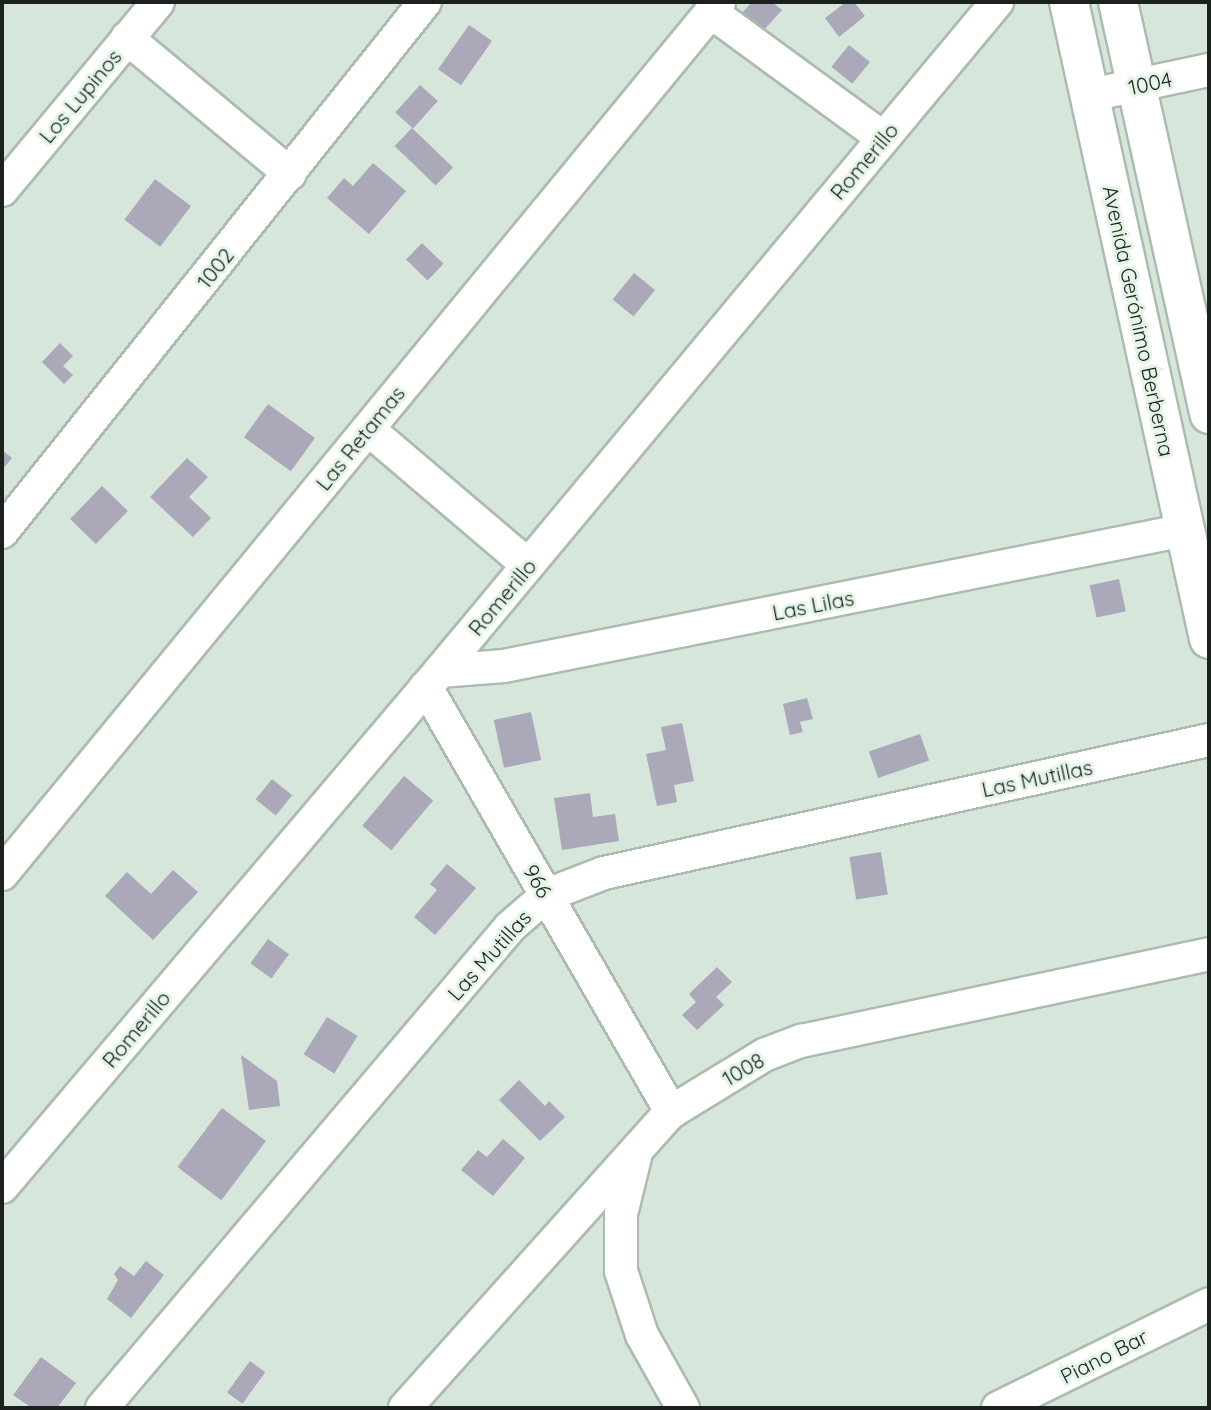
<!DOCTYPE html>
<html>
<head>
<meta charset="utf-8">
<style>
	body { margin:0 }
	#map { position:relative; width:1211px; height:1410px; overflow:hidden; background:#d7e6da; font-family:Quicksand,sans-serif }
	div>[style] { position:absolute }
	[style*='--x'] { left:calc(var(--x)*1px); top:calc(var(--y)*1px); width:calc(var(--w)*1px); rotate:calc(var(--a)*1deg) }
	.building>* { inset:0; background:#aaa8b9; transform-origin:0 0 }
	.roads { filter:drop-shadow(2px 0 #acbbaf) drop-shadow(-2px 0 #acbbaf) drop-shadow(0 2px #acbbaf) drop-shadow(0 -2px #acbbaf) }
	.street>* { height:32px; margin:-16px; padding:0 16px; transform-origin:16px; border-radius:16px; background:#fff }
	.secondary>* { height:38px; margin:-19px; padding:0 19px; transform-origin:19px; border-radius:19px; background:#fff }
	span { translate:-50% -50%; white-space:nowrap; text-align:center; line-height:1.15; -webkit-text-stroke:6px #e4f4e7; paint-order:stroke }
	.street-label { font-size:21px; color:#1b211d }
	.frame { position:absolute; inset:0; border:4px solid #1b211d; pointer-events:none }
</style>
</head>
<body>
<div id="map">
	<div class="building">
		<i style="clip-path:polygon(752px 2px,772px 2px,782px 10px,763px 31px,742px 13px)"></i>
		<i style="clip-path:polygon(846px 2px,854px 2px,865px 16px,839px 37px,825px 18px)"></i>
		<i style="left:469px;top:25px;width:28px;height:54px;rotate:35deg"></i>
		<i style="left:849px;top:45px;width:27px;height:28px;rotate:39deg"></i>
		<i style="left:420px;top:85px;width:24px;height:37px;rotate:42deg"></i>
		<i style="left:412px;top:128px;width:57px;height:25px;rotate:44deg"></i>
		<i style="clip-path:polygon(373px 163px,406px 191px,369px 234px,327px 198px,344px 178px,353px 186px)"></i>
		<i style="left:155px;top:179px;width:45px;height:51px;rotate:37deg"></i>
		<i style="left:422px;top:243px;width:30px;height:23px;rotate:44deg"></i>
		<i style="left:634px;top:273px;width:27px;height:34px;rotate:39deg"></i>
		<i style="clip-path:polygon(60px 343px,73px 356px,63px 366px,73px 375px,64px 384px,42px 362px)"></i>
		<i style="left:268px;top:404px;width:58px;height:41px;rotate:36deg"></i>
		<i style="clip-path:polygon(2px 450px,12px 458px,2px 470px)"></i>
		<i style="clip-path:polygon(187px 458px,208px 477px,189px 497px,211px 518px,193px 537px,150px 497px)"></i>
		<i style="left:102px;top:486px;width:36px;height:46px;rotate:44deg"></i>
		<i style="left:1119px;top:579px;width:33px;height:30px;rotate:78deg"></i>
		<i style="clip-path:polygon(807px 698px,813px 719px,800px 722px,803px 732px,790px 735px,783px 704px)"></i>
		<i style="left:531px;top:712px;width:49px;height:38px;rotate:78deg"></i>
		<i style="clip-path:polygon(682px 723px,694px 781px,674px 785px,677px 802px,657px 806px,646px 754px,666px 750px,661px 727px)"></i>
		<i style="left:920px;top:734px;width:28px;height:54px;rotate:71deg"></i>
		<i style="left:404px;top:776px;width:38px;height:65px;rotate:40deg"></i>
		<i style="left:272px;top:779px;width:26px;height:26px;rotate:39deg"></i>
		<i style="clip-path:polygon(590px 793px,593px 817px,615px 814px,619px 841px,562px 850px,554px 798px)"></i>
		<i style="left:881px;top:852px;width:43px;height:32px;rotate:81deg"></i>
		<i style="clip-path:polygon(447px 864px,476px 888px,435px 935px,414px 917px,437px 890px,430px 884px)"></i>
		<i style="clip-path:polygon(173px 870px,198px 892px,153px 940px,105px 896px,127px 872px,151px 894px)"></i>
		<i style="left:268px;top:939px;width:26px;height:30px;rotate:36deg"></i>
		<i style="clip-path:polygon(717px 967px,732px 982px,716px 997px,724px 1005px,697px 1030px,682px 1015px,696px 1002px,689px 994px)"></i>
		<i style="left:327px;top:1017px;width:36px;height:44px;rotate:32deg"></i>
		<i style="clip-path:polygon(241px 1055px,277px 1081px,280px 1106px,249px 1110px)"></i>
		<i style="clip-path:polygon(519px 1080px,545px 1106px,549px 1101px,565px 1117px,540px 1141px,499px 1100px)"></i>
		<i style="left:222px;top:1108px;width:55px;height:74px;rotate:37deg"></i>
		<i style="clip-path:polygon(503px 1139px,525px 1158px,493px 1196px,461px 1170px,478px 1150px,487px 1157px)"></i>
		<i style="clip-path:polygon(146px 1261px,164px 1275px,131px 1318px,107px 1299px,118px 1280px,114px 1274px,120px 1266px,134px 1276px)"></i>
		<i style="clip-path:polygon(41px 1357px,76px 1383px,57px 1408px,32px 1408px,13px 1395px)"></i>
		<i style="left:250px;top:1361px;width:19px;height:39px;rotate:36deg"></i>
	</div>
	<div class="roads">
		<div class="street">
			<i style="--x:711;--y:12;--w:213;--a:36.2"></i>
			<i style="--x:127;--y:38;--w:212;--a:39.8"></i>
			<i style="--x:1090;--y:95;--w:122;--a:-11.9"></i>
			<i style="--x:2;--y:190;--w:244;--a:-50.3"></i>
			<i style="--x:368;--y:429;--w:210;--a:40.4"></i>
			<i style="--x:2;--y:532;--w:678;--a:-51.41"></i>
			<i style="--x:440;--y:671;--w:64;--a:-4.5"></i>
			<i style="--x:504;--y:666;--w:694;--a:-11.29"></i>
			<i style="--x:426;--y:687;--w:491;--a:60"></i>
			<i style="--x:2;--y:874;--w:1129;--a:-50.57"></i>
			<i style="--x:636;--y:1153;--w:63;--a:103.8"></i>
			<i style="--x:621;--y:1214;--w:57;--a:90"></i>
			<i style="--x:621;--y:1271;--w:67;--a:71.8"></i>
			<i style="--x:642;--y:1335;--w:84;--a:60.7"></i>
			<i style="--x:2;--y:1187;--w:677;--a:-49.67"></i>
			<i style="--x:440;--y:671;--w:871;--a:-50.22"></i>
			<i style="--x:102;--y:1408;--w:631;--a:-49.69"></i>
			<i style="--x:510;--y:927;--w:49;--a:-40.9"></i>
			<i style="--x:547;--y:895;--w:61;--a:-21.1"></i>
			<i style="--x:604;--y:873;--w:619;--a:-12.4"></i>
			<i style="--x:405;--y:1408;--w:398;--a:-48.1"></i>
			<i style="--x:671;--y:1112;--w:109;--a:-31.5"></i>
			<i style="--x:764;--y:1055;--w:40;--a:-21"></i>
			<i style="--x:801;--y:1041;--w:417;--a:-12"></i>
			<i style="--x:998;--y:1408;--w:235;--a:-26.2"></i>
		</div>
		<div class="secondary">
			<i style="--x:1069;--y:2;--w:652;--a:77.6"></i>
			<i style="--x:1118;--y:2;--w:422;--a:77.5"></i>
		</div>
	</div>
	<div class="street-label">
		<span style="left:1150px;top:83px;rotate:-12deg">1004</span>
		<span style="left:80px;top:96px;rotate:-50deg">Los Lupinos</span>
		<span style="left:864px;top:161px;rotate:-50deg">Romerillo</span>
		<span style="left:215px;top:268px;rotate:-51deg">1002</span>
		<span style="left:1139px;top:321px;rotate:78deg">Avenida Gerónimo Berberna</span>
		<span style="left:360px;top:438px;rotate:-51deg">Las Retamas</span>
		<span style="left:502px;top:597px;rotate:-50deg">Romerillo</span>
		<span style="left:813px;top:605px;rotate:-11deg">Las Lilas</span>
		<span style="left:1037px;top:778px;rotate:-12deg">Las Mutillas</span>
		<span style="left:538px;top:881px;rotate:60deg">966</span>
		<span style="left:489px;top:955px;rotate:-48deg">Las Mutillas</span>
		<span style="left:136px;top:1029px;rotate:-50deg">Romerillo</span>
		<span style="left:743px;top:1069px;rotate:-30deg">1008</span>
		<span style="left:1104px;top:1356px;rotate:-27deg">Piano Bar</span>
	</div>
	<div class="frame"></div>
</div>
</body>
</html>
